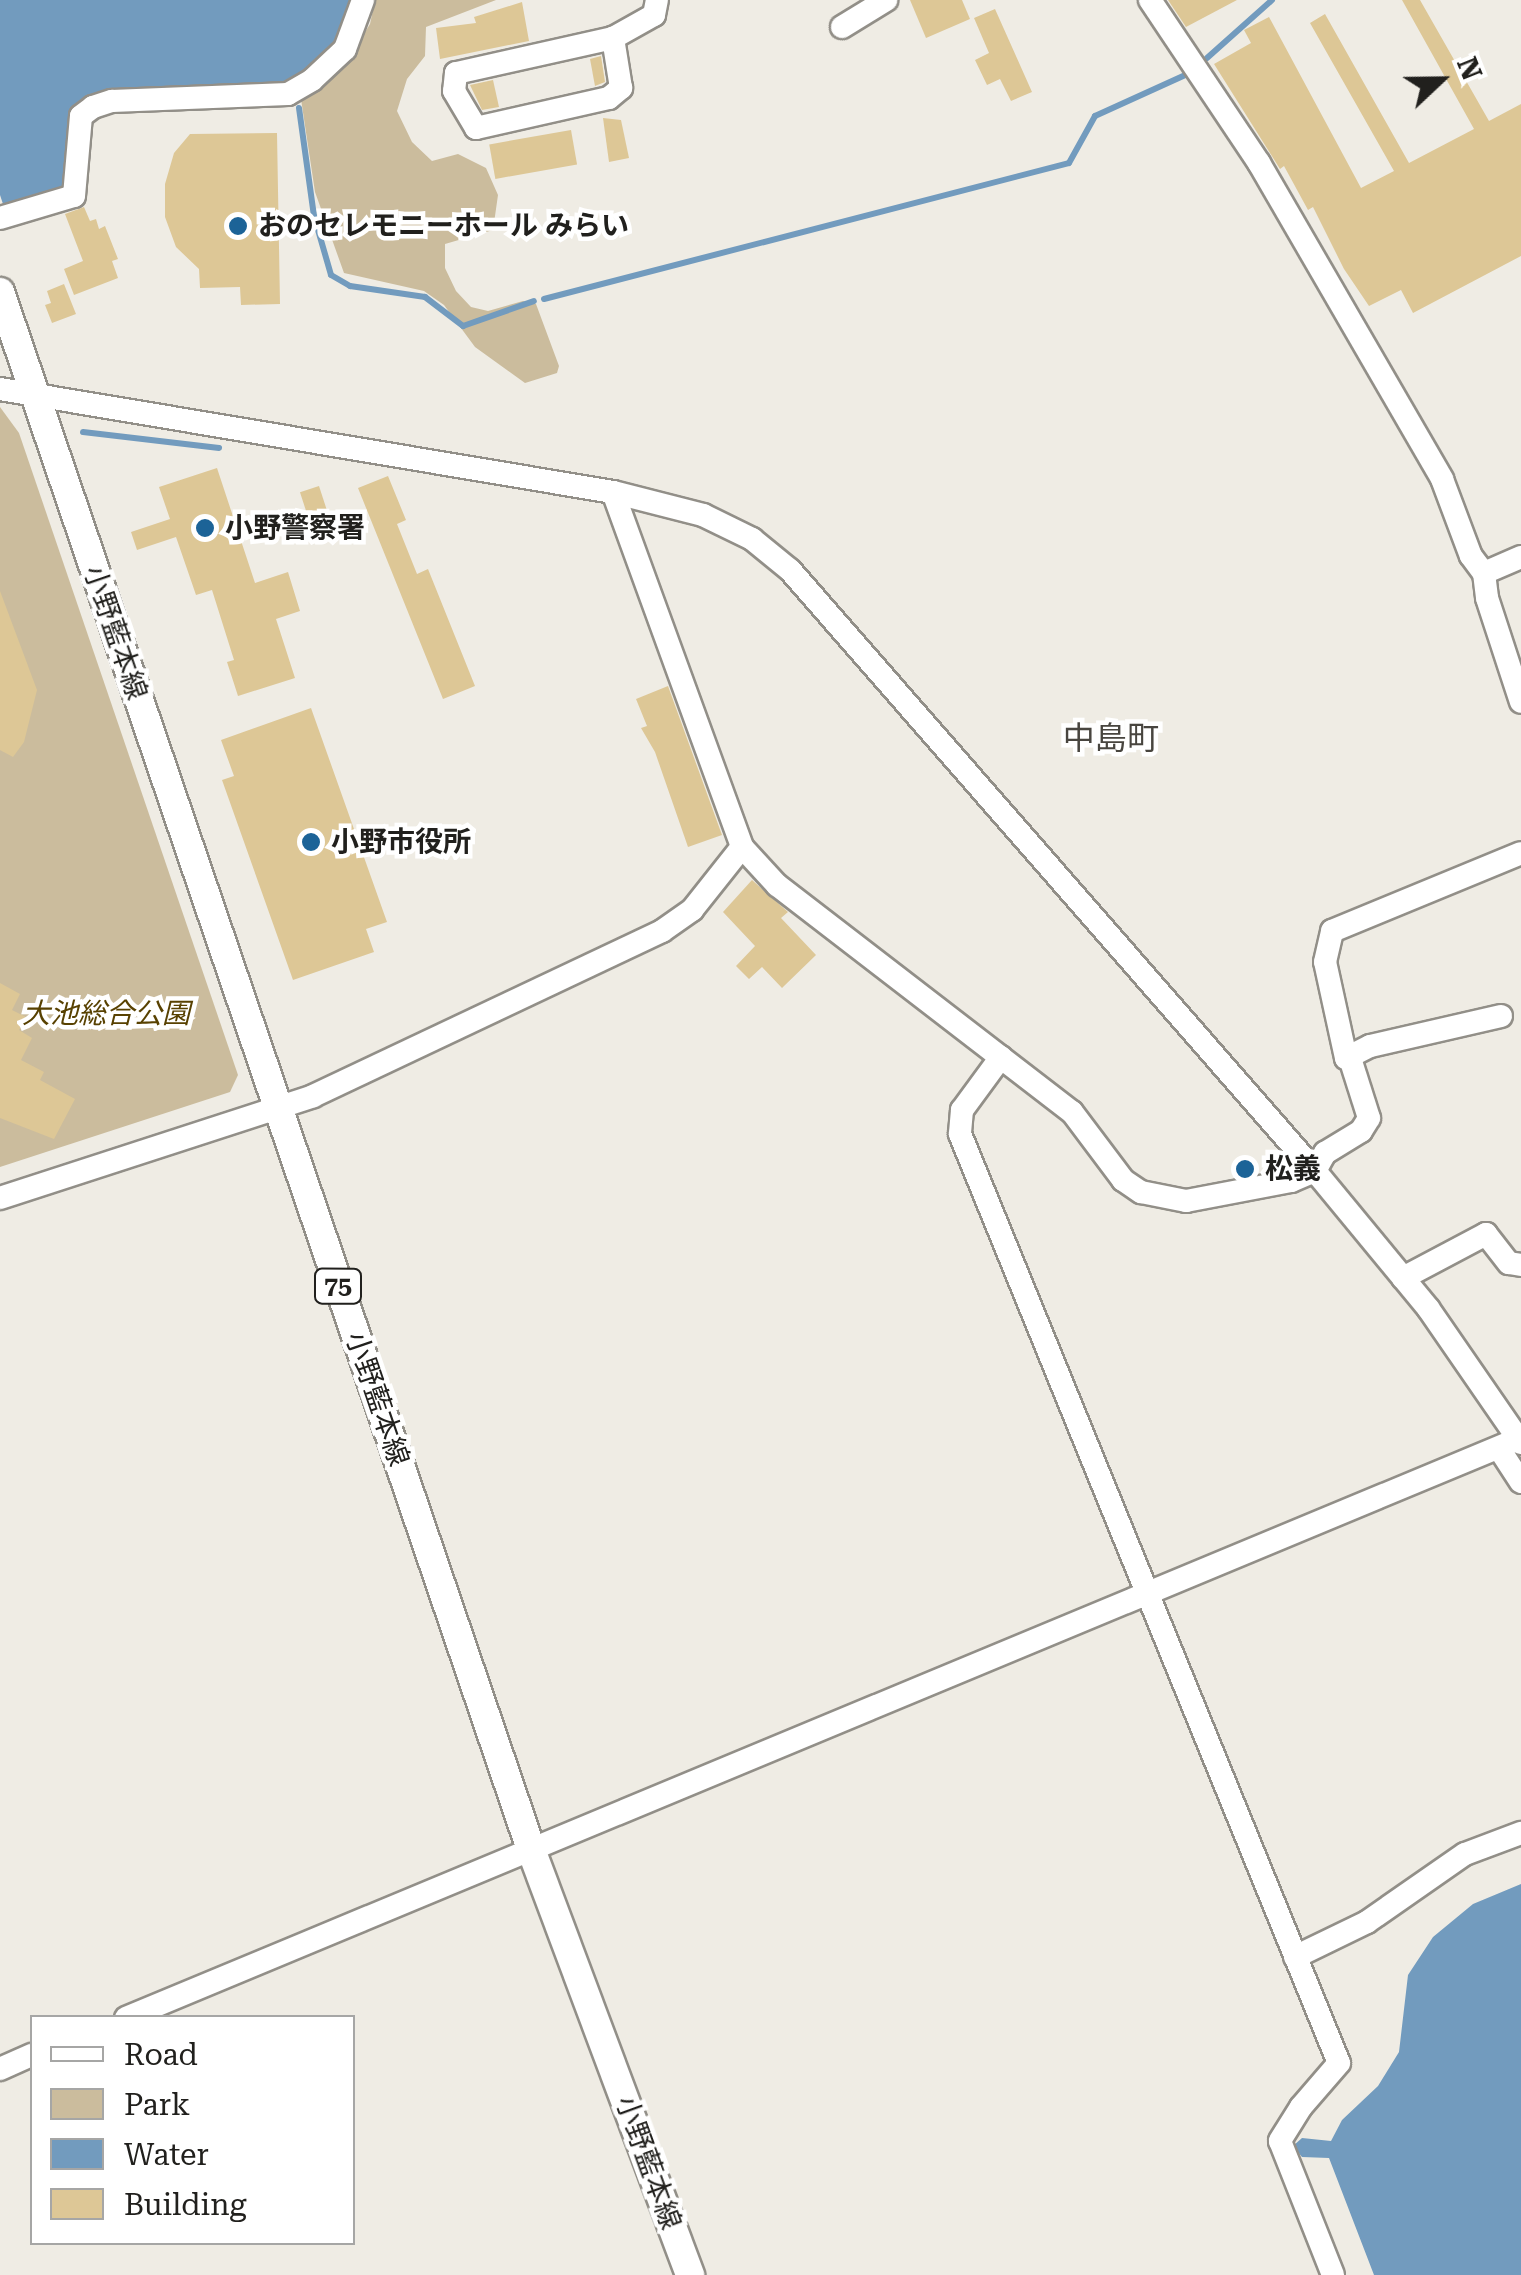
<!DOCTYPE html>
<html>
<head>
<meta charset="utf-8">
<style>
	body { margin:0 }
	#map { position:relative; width:1521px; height:2275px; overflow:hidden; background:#efece4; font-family:"Roboto Serif","Noto Sans JP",serif }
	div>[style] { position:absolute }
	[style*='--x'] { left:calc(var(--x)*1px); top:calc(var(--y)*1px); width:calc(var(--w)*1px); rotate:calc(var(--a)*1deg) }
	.green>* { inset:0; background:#cbbc9d }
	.water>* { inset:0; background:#729bbe }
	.stream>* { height:6px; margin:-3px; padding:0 3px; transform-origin:3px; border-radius:3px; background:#729bbe }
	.building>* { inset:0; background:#ddc796; transform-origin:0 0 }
	.roads { filter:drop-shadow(2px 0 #928f88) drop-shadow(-2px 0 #928f88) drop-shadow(0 2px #928f88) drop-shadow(0 -2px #928f88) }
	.minor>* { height:22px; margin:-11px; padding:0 11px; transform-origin:11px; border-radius:11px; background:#fff }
	.major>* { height:28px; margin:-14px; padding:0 14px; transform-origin:14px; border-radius:14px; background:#fff }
	.dots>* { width:28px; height:28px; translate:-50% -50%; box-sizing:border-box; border:5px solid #fff; border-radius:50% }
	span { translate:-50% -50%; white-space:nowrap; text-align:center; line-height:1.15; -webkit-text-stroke:9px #fff; paint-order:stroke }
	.shield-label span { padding:2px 8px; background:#fff; border:2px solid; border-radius:8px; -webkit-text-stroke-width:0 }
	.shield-label { font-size:25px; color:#21201d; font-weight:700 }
	.poi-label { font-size:28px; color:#21201d; font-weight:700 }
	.left { translate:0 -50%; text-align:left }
	.street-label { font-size:28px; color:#21201d }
	.park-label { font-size:28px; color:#584101; font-style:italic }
	.quarter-label { font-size:32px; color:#48453f }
	.legend { position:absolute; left:30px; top:2015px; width:325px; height:230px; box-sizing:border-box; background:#fff; border:2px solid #a6a6a5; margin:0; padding:12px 18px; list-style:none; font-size:30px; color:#21201d }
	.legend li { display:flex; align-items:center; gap:20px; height:50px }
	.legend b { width:50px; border:2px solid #a6a6a5 }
	.north { position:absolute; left:1391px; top:30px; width:100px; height:100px; -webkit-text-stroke:8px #fff; paint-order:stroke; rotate:68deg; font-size:28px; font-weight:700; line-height:40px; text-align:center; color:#21201d }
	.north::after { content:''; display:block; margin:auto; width:35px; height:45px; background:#21201d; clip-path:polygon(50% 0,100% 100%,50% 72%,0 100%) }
</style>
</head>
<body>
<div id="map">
	<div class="green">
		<i style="clip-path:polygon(375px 0,496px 0,426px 27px,425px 56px,407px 79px,397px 111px,412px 142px,432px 161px,458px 154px,486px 168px,498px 195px,493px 230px,445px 244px,445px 268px,456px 291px,471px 307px,488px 311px,523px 301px,536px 304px,559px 366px,557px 373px,525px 383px,475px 347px,444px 305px,424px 291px,344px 273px,315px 192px,301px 99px,347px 62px,370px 24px)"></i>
		<i style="clip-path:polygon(0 407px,19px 433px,238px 1075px,230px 1092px,0 1167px)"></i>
	</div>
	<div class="water">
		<i style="clip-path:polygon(0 0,357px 0,340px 45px,286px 88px,83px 98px,71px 112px,69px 188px,4px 207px,0 195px)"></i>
		<i style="clip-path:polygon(1521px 1884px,1521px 2275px,1374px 2275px,1329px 2158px,1302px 2157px,1293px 2146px,1302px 2138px,1331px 2141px,1342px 2120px,1378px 2086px,1399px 2052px,1408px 1975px,1433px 1937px,1473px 1904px)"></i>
	</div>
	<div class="stream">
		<i style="--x:1207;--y:58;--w:87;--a:-41.7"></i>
		<i style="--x:299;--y:108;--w:109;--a:82.1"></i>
		<i style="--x:314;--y:216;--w:61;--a:73.9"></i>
		<i style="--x:331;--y:275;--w:22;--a:30"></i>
		<i style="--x:350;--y:286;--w:76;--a:8.3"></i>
		<i style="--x:425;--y:297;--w:48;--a:37.3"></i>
		<i style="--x:463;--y:326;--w:75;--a:-19.4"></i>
		<i style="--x:544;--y:299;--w:542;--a:-14.52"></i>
		<i style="--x:1069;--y:163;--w:54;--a:-61"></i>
		<i style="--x:1095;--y:116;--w:104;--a:-24.4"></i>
		<i style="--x:83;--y:432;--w:137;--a:6.7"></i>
	</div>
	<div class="building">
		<i style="clip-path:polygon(910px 0,962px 0,970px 19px,926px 38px)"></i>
		<i style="clip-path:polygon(1168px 0,1237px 0,1186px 27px)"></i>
		<i style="clip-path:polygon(1402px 0,1420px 0,1489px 121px,1521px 104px,1521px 256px,1413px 313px,1401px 290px,1369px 306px,1344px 269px,1313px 207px,1308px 210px,1284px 166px,1280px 169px,1214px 64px,1251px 43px,1244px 30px,1269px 17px,1361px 188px,1394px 171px,1310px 23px,1325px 14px,1409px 163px,1474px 129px)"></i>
		<i style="clip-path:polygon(522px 2px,529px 41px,440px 59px,436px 28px,476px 23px,474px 17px)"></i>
		<i style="clip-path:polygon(995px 9px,1032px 92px,1011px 101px,1000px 79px,987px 85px,975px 60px,989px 53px,974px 18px)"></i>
		<i style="clip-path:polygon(601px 56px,605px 82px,595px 86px,590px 59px)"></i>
		<i style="clip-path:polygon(493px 80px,499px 107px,482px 110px,470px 85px)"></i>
		<i style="clip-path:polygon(603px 118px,621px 120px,629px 158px,609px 162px)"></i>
		<i style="left:571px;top:130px;width:35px;height:83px;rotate:80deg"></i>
		<i style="clip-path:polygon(277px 133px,280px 304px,241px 305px,240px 287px,200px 288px,199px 269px,176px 247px,165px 217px,165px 184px,174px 153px,190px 134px)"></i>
		<i style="clip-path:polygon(84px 207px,90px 221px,96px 219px,99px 229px,105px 226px,118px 259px,112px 261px,118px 278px,74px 295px,64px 269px,83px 261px,65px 214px)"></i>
		<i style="clip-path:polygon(64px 284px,76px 314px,52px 323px,45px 305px,51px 303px,47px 291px)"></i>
		<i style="clip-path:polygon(217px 468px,255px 583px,288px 572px,300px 611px,276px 619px,295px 678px,238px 696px,227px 662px,234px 660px,212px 590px,196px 595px,176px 537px,137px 550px,131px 532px,170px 519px,159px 487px)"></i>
		<i style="clip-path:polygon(388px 476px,406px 520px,397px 524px,417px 574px,428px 569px,475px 686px,443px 699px,358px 488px)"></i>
		<i style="left:319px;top:486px;width:32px;height:20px;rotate:72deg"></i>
		<i style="clip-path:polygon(0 591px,37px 690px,24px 742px,13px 757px,0 750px)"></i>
		<i style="clip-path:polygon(668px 686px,722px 835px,688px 847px,655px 752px,641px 728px,647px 726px,636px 699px)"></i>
		<i style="clip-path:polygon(311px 708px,387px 922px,366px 929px,374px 952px,293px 980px,222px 780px,234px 776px,221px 740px)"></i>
		<i style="clip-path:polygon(752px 880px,788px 912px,781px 918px,816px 955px,782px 988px,762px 967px,749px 979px,736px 966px,755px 946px,723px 912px)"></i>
		<i style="clip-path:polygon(0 983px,20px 994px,12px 1010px,26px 1017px,19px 1030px,32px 1038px,21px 1060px,44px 1072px,40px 1080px,75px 1099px,54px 1139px,0 1118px)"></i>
	</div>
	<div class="roads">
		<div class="minor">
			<i style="--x:1150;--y:0;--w:196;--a:56.2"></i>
			<i style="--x:1259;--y:163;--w:365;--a:59.9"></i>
			<i style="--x:1442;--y:479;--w:82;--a:69.4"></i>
			<i style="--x:1471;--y:556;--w:21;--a:53"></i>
			<i style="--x:1484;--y:573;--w:40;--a:-23.4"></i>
			<i style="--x:842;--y:27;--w:52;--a:-31.5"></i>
			<i style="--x:613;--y:38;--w:161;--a:167.4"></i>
			<i style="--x:456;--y:73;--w:18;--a:96"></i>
			<i style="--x:454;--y:91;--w:43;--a:59.3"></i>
			<i style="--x:476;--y:128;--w:136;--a:-12.7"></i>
			<i style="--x:609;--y:98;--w:16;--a:-40"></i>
			<i style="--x:621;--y:88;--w:51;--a:-99.1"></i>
			<i style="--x:613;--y:38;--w:47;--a:-29.3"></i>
			<i style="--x:654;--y:15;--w:15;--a:-79"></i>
			<i style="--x:0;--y:218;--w:77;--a:-16.6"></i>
			<i style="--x:74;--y:196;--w:80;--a:-85"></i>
			<i style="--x:81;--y:116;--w:15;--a:-37"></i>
			<i style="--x:93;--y:107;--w:20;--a:-18"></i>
			<i style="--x:112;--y:101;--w:176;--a:-2.3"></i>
			<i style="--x:288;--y:94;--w:28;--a:-30"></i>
			<i style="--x:312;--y:80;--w:45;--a:-43.2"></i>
			<i style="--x:345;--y:49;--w:52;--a:-69.8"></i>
			<i style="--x:0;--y:389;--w:622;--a:9.54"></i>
			<i style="--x:613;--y:492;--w:93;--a:14.3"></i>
			<i style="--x:703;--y:515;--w:55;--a:26.1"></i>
			<i style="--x:752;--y:539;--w:49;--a:39.2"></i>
			<i style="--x:790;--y:570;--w:798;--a:48.86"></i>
			<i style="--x:1315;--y:1171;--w:178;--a:50.5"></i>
			<i style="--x:1428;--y:1308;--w:164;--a:55.4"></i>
			<i style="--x:613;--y:492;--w:378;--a:70"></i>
			<i style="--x:742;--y:847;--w:52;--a:47.4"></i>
			<i style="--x:777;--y:885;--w:372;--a:37.6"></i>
			<i style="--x:1072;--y:1112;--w:85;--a:53.1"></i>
			<i style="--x:1123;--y:1180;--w:22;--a:34"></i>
			<i style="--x:1141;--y:1192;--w:46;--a:11.3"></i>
			<i style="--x:1186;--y:1201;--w:107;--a:-10.8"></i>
			<i style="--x:1291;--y:1181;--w:26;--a:-23"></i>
			<i style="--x:1315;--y:1171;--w:21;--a:-61"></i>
			<i style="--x:1325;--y:1153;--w:42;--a:-31.4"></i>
			<i style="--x:1361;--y:1131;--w:15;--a:-58"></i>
			<i style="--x:1369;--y:1118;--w:63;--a:-107.6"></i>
			<i style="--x:1484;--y:573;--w:25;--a:83"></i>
			<i style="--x:1487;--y:598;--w:109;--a:71.9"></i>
			<i style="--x:1501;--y:1016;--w:134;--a:167.1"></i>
			<i style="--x:1370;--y:1046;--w:27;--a:153"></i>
			<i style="--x:1346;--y:1058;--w:98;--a:-102.3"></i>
			<i style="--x:1325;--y:962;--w:32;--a:-77"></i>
			<i style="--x:1332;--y:931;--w:204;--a:-22.4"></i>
			<i style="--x:1001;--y:1057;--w:66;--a:126.3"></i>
			<i style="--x:962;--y:1110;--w:24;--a:95"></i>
			<i style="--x:960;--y:1134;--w:1003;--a:67.81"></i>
			<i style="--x:1339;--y:2063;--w:58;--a:130.8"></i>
			<i style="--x:1301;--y:2107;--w:40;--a:122"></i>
			<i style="--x:1280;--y:2141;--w:144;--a:68.4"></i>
			<i style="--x:0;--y:1198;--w:329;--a:-18"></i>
			<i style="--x:313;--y:1096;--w:386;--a:-25.3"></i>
			<i style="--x:662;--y:931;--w:37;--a:-35"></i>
			<i style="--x:692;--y:910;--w:80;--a:-51.6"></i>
			<i style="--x:1403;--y:1278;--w:94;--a:-27.9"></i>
			<i style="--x:1486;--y:1234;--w:37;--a:52"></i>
			<i style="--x:1509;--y:1263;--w:12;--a:9"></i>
			<i style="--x:1500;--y:1450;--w:38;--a:57"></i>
			<i style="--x:1295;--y:1957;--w:80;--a:-25.9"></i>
			<i style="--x:1367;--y:1922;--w:119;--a:-34.8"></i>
			<i style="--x:1465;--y:1854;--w:60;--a:-20.6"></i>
			<i style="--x:126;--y:2018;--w:1508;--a:-22.58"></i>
			<i style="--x:0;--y:2069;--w:35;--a:-24"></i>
		</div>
		<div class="major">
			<i style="--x:0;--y:292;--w:1648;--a:71.17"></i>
			<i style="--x:532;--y:1852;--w:452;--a:69.5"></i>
		</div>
	</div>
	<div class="dots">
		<i style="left:238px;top:226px;background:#1c6397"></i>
		<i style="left:205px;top:528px;background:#1c6397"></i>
		<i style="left:311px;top:842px;background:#1c6397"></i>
		<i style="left:1245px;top:1169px;background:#1c6397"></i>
	</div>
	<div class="shield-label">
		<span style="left:338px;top:1286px">75</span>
	</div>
	<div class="poi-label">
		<span class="left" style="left:258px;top:226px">おのセレモニーホール みらい</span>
		<span class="left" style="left:225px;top:528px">小野警察署</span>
		<span class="left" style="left:331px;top:842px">小野市役所</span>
		<span class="left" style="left:1265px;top:1169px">松義</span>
	</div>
	<div class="street-label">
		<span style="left:115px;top:633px;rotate:71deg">小野藍本線</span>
		<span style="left:377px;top:1399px;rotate:71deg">小野藍本線</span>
		<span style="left:648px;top:2163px;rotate:70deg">小野藍本線</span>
	</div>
	<div class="park-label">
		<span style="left:106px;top:1014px">大池総合公園</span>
	</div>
	<div class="quarter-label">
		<span style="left:1111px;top:738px">中島町</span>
	</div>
	<ul class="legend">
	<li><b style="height:12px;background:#fff"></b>Road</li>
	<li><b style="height:28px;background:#cbbc9d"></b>Park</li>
	<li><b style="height:28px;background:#729bbe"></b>Water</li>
	<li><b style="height:28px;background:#ddc796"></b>Building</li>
	</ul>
	<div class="north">N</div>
</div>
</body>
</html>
